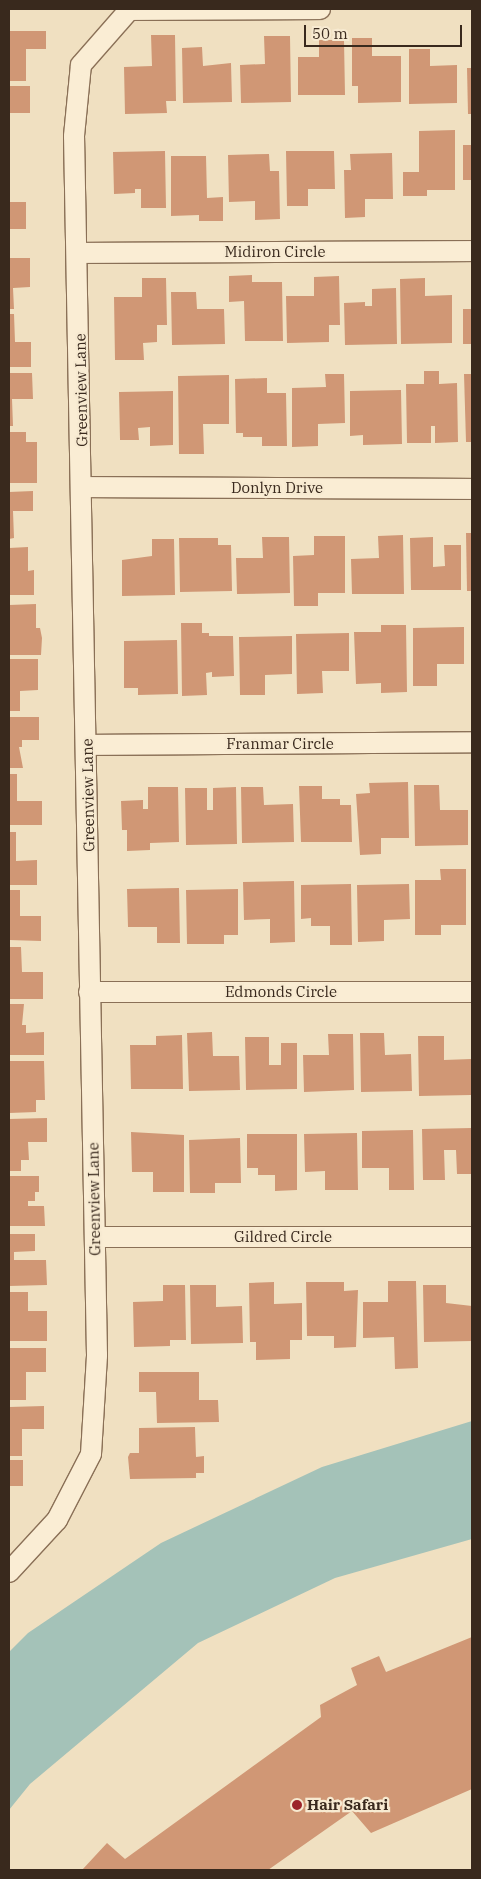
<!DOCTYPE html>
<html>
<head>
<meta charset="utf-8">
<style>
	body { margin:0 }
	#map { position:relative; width:481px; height:1879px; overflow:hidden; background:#f0e0c1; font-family:"IBM Plex Serif",serif }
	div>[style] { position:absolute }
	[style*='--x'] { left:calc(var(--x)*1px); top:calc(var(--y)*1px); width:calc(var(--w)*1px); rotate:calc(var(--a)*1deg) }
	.water>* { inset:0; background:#a4c2b8 }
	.building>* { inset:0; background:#d09775; transform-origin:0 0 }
	.roads { filter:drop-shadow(1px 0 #8a7057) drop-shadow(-1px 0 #8a7057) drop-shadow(0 1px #8a7057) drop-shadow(0 -1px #8a7057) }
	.minor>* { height:20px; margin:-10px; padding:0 10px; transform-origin:10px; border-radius:10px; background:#faedd4 }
	.dots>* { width:14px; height:14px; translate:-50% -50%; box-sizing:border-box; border:2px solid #f7ead1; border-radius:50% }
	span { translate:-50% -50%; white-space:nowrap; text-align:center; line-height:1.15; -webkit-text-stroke:4.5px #f7ead1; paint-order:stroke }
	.street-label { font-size:15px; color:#39291d }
	.poi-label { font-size:15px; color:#39291d; font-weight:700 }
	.left { translate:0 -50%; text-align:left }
	.frame { position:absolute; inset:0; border:10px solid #39291d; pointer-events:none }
	.scale { position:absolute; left:304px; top:25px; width:158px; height:22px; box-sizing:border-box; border:2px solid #39291d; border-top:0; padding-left:6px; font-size:15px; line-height:18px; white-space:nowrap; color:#39291d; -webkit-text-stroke:4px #f7ead1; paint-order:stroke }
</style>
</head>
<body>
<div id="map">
	<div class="water">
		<i style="clip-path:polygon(472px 1421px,472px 1539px,335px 1578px,198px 1643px,30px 1784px,9px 1810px,9px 1652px,28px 1633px,161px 1543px,322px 1467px)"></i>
	</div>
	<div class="building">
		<i style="clip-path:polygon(9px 31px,46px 31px,46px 49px,26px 49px,26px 81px,9px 81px)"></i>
		<i style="clip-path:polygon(151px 35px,175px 35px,176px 101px,166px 101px,167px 113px,125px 114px,124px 67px,152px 66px)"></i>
		<i style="clip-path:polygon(264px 36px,290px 36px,291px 102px,241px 103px,240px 65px,265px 64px)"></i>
		<i style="clip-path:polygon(352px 38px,372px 38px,372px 56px,401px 56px,401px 102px,358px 103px,358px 86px,352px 86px)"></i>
		<i style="clip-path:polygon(319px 40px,344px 40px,345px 95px,298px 95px,298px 57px,319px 57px)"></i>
		<i style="clip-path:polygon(202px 47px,203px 66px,231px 63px,232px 102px,183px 103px,182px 48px)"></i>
		<i style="clip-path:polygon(409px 49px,430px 49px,430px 66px,457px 65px,457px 103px,409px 104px)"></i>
		<i style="clip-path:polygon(467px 68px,472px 68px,472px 114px,468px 114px)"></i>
		<i style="left:9px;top:86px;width:21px;height:27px"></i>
		<i style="clip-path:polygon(455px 130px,455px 190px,427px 190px,427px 196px,403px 196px,403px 172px,419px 172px,419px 131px)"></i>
		<i style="left:463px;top:145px;width:9px;height:35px"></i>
		<i style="clip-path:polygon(165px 151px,166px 208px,141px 208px,141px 189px,135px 189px,135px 193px,114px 194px,113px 152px)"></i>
		<i style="clip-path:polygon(286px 151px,334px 151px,335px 189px,308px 189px,308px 206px,287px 206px)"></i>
		<i style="clip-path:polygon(392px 153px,393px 199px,365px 199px,365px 217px,345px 218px,344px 170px,351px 170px,350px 154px)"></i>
		<i style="clip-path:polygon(269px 154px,270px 171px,279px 171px,280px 219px,255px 220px,255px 201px,229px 202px,228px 155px)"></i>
		<i style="clip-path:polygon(171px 156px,206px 156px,207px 198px,223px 197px,223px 221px,199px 221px,199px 215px,171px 216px)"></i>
		<i style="left:9px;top:202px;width:17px;height:27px"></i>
		<i style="clip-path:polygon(9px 258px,30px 258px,30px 287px,13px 288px,14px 309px,9px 309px)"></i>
		<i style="clip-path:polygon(252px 275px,252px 282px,282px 282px,283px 341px,245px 341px,244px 301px,229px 302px,229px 276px)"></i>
		<i style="clip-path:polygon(339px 276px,340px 325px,329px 325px,329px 342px,287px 343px,286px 296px,314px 296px,314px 277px)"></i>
		<i style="clip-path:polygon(142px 278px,166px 278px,167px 325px,157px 325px,157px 342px,143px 343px,144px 360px,115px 360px,114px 297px,142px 297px)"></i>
		<i style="clip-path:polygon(425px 278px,425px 296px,452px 295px,452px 343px,401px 344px,400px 279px)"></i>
		<i style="clip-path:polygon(396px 288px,397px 344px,345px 345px,344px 303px,365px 302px,365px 306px,372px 306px,372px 289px)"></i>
		<i style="clip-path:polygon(171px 292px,196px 292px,197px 309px,224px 309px,225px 344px,172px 345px)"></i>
		<i style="left:463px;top:309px;width:9px;height:35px"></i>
		<i style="clip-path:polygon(9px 314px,14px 314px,15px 342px,31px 342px,31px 367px,9px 367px)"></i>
		<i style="clip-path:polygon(424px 371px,439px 371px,439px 384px,457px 383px,458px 442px,435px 443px,435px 426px,431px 426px,431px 443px,407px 443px,406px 384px,424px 384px)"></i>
		<i style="clip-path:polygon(9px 373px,32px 373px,33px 399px,12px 399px,13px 426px,9px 426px)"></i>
		<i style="clip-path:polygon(325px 374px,344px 374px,345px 423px,318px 424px,318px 446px,292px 447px,292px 388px,326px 387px)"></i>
		<i style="clip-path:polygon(464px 374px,472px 374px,472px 442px,466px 442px)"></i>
		<i style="clip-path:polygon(229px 375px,229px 424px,203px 424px,204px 454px,179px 454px,178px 376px)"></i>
		<i style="clip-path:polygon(267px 378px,267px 393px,286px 393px,287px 446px,262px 446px,262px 437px,243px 437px,243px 433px,236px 433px,235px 379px)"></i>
		<i style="clip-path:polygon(401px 390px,402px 444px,363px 445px,363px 435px,350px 436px,350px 391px)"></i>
		<i style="clip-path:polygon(173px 391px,173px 445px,150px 446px,150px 427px,138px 428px,139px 440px,120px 440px,119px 392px)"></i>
		<i style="clip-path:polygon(9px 432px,26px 432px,26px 442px,37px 442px,37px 483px,9px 483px)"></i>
		<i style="clip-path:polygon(33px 491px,33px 511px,13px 511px,14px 538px,9px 539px,9px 492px)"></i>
		<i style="clip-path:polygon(466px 533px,472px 533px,472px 591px,467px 591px)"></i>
		<i style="clip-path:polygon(403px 535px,404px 594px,352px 594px,351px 559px,379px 558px,378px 536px)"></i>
		<i style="clip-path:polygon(314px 536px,345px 536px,345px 593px,318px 593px,318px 606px,294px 606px,293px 556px,314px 555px)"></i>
		<i style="clip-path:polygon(262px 537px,289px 537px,290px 593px,237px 594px,236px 558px,263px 558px)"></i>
		<i style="clip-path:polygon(433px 537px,433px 567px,445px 566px,444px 545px,461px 545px,461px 590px,411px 590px,410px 538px)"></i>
		<i style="clip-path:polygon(179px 538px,218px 538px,218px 545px,231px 545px,232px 591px,180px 592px)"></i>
		<i style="clip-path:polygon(152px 539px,174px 539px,175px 595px,122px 596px,122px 560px,152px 556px)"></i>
		<i style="clip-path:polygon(28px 547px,28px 571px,34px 570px,34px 595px,9px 595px,9px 548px)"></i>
		<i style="clip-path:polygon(36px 604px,36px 628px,40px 628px,42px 638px,41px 655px,9px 655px,9px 605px)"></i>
		<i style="clip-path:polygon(181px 623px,202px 623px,202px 633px,209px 633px,209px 636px,233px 636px,234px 676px,212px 677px,212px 672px,206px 673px,207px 695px,182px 696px)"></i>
		<i style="clip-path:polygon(381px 625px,406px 625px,407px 692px,381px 693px,381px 683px,356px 684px,354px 632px,381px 632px)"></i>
		<i style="clip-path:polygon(464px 627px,464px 664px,437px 664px,437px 686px,413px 686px,413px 628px)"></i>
		<i style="clip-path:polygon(349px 633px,349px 671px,322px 671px,323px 693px,297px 694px,296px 634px)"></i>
		<i style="clip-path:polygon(292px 636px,292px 674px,265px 675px,265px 695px,240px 695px,239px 637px)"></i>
		<i style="clip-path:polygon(177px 640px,178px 694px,138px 695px,138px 688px,124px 688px,124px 641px)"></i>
		<i style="clip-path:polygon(9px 659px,38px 659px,38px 690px,20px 691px,20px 711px,9px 711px)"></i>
		<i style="clip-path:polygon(9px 717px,39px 717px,39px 740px,22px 740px,22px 747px,19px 747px,23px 768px,9px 768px)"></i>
		<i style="clip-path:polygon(9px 774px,17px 774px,17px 801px,42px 801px,42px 825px,9px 825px)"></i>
		<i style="clip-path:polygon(408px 782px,409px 838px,381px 838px,381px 854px,360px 855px,356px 794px,370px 793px,369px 783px)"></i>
		<i style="clip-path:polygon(414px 785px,439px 785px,440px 810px,468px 810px,468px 845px,415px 846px)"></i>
		<i style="clip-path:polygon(299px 786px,322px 786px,322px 799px,340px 799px,340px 805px,351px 805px,352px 842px,301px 842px)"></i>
		<i style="clip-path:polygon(148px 787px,178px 787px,179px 842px,150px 843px,150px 850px,127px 851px,127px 830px,122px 830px,121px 801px,143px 800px,143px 809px,148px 809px)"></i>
		<i style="clip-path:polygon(236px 787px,237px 844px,186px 845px,185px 788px,207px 788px,207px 810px,213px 810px,213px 788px)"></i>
		<i style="clip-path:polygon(241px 787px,263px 787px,264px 805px,293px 804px,294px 842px,242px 843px)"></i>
		<i style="clip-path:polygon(9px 832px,16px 832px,16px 861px,37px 860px,37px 885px,9px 885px)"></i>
		<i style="clip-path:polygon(440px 869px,466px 869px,466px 925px,441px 925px,441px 935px,415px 935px,415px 880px,441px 880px)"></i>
		<i style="clip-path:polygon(294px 881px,295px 942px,270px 943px,270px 919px,244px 920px,243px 882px)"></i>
		<i style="clip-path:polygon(351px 884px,352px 945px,330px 945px,330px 926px,311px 926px,311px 918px,301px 919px,301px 885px)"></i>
		<i style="clip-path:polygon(409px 884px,410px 919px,384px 920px,384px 941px,358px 942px,357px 885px)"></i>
		<i style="clip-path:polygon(179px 888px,180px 943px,157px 943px,157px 927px,128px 927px,127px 889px)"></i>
		<i style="clip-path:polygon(238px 889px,238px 935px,224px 935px,224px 944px,187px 944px,186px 890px)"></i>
		<i style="clip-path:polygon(9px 890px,20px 890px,20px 916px,41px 916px,41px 941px,9px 940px)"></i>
		<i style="clip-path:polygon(9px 947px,21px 947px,22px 972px,43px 972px,43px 999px,9px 999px)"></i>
		<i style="clip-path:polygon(9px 1004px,24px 1004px,22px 1025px,26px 1025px,26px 1033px,44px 1032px,44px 1055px,9px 1055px)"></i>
		<i style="clip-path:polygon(212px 1032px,213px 1056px,239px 1056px,240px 1090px,189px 1091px,187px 1033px)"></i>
		<i style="clip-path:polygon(360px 1033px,384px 1033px,385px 1055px,411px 1054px,412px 1091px,361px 1092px)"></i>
		<i style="clip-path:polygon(328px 1034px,353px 1034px,354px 1090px,304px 1092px,303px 1055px,329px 1055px)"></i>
		<i style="clip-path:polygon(182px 1035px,183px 1089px,131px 1089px,130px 1045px,156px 1045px,156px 1036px)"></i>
		<i style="clip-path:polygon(418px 1036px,444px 1036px,444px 1060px,471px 1059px,471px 1095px,419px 1096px)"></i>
		<i style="clip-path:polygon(245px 1037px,269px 1037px,269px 1065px,281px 1065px,281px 1043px,297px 1043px,297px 1089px,246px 1090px)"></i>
		<i style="clip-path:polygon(9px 1061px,44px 1061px,45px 1100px,36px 1100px,36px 1112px,9px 1113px)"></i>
		<i style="clip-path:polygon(47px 1118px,47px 1142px,28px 1142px,29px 1160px,21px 1160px,21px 1171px,9px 1171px,9px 1119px)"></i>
		<i style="clip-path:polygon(472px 1128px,472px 1174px,457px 1174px,456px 1150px,444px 1150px,445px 1180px,423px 1180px,422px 1129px)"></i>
		<i style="clip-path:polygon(413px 1130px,414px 1190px,389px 1190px,389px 1168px,362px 1168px,362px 1131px)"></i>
		<i style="clip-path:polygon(131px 1132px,184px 1135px,184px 1192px,153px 1192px,153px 1172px,132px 1172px)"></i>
		<i style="clip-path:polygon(357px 1133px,358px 1190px,325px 1190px,325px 1171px,305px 1172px,304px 1134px)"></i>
		<i style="clip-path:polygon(247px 1134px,297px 1134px,297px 1190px,275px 1191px,275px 1175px,258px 1175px,258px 1168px,247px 1168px)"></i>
		<i style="clip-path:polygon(240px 1138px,241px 1183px,215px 1183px,215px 1193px,190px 1193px,189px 1140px)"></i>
		<i style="clip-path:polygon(9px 1176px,39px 1176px,39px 1192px,35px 1192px,35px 1201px,28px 1201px,28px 1206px,44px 1206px,45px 1226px,9px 1226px)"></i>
		<i style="clip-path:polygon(9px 1234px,35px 1234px,35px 1251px,14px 1252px,14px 1260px,46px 1260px,47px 1285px,9px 1286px)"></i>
		<i style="clip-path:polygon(388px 1281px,416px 1281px,418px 1368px,395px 1369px,394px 1337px,363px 1338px,363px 1302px,388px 1302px)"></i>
		<i style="clip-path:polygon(274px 1282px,274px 1304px,302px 1303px,302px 1340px,290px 1340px,290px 1359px,256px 1360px,256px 1342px,250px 1342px,249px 1283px)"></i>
		<i style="clip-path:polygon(306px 1282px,344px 1282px,344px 1291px,358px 1290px,356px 1347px,334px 1348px,334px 1336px,307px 1336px)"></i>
		<i style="clip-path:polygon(163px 1285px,185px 1285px,186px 1340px,170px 1340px,170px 1346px,134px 1347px,133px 1302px,163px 1301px)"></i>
		<i style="clip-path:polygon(190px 1285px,216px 1285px,216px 1307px,242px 1306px,243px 1343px,191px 1344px)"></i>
		<i style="clip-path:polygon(423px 1285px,446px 1285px,446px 1303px,472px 1306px,472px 1341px,424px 1342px)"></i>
		<i style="clip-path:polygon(9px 1292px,28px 1292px,28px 1311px,47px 1311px,47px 1341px,9px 1341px)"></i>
		<i style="clip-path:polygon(9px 1348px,46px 1348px,46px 1372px,26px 1372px,26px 1400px,9px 1400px)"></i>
		<i style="clip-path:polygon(139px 1372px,199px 1372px,199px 1400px,218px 1400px,219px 1422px,157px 1423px,156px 1392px,139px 1392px)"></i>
		<i style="clip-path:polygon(44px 1406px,44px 1429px,22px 1429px,22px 1456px,9px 1456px,9px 1407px)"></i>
		<i style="clip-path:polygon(195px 1427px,196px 1457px,204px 1456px,204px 1473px,196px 1473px,196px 1478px,130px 1479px,128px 1457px,130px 1453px,139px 1453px,139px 1428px)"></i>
		<i style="left:9px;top:1460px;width:14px;height:26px"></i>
		<i style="clip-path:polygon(472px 1637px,472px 1789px,371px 1833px,352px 1811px,268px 1870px,82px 1870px,107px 1843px,125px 1859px,321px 1717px,320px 1705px,357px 1685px,351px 1668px,379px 1656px,386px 1672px)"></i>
	</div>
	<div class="roads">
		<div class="minor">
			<i style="--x:130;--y:10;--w:190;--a:-0.3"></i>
			<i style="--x:79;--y:253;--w:393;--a:-0.3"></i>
			<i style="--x:82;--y:487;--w:390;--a:0.3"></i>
			<i style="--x:87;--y:745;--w:385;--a:-0.4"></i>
			<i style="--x:89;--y:992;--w:383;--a:0"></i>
			<i style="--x:95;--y:1237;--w:377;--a:0"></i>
			<i style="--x:9;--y:1572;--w:71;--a:-47.3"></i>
			<i style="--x:57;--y:1520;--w:74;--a:-62.7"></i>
			<i style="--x:91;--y:1454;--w:99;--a:-86.5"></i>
			<i style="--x:97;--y:1355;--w:1219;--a:-91.08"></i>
			<i style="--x:74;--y:136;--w:71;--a:-84.4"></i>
			<i style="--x:81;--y:65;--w:74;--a:-48.8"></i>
		</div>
	</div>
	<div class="dots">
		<i style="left:297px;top:1805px;background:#9c242a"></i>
	</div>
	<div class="street-label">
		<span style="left:275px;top:252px">Midiron Circle</span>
		<span style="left:81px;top:390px;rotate:-91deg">Greenview Lane</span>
		<span style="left:277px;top:488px">Donlyn Drive</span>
		<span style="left:280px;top:744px">Franmar Circle</span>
		<span style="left:88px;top:795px;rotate:-91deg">Greenview Lane</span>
		<span style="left:281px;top:992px">Edmonds Circle</span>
		<span style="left:94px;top:1199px;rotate:-91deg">Greenview Lane</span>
		<span style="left:283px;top:1237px">Gildred Circle</span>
	</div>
	<div class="poi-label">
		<span class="left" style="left:307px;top:1805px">Hair Safari</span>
	</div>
	<div class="frame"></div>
	<div class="scale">50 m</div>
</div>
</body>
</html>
